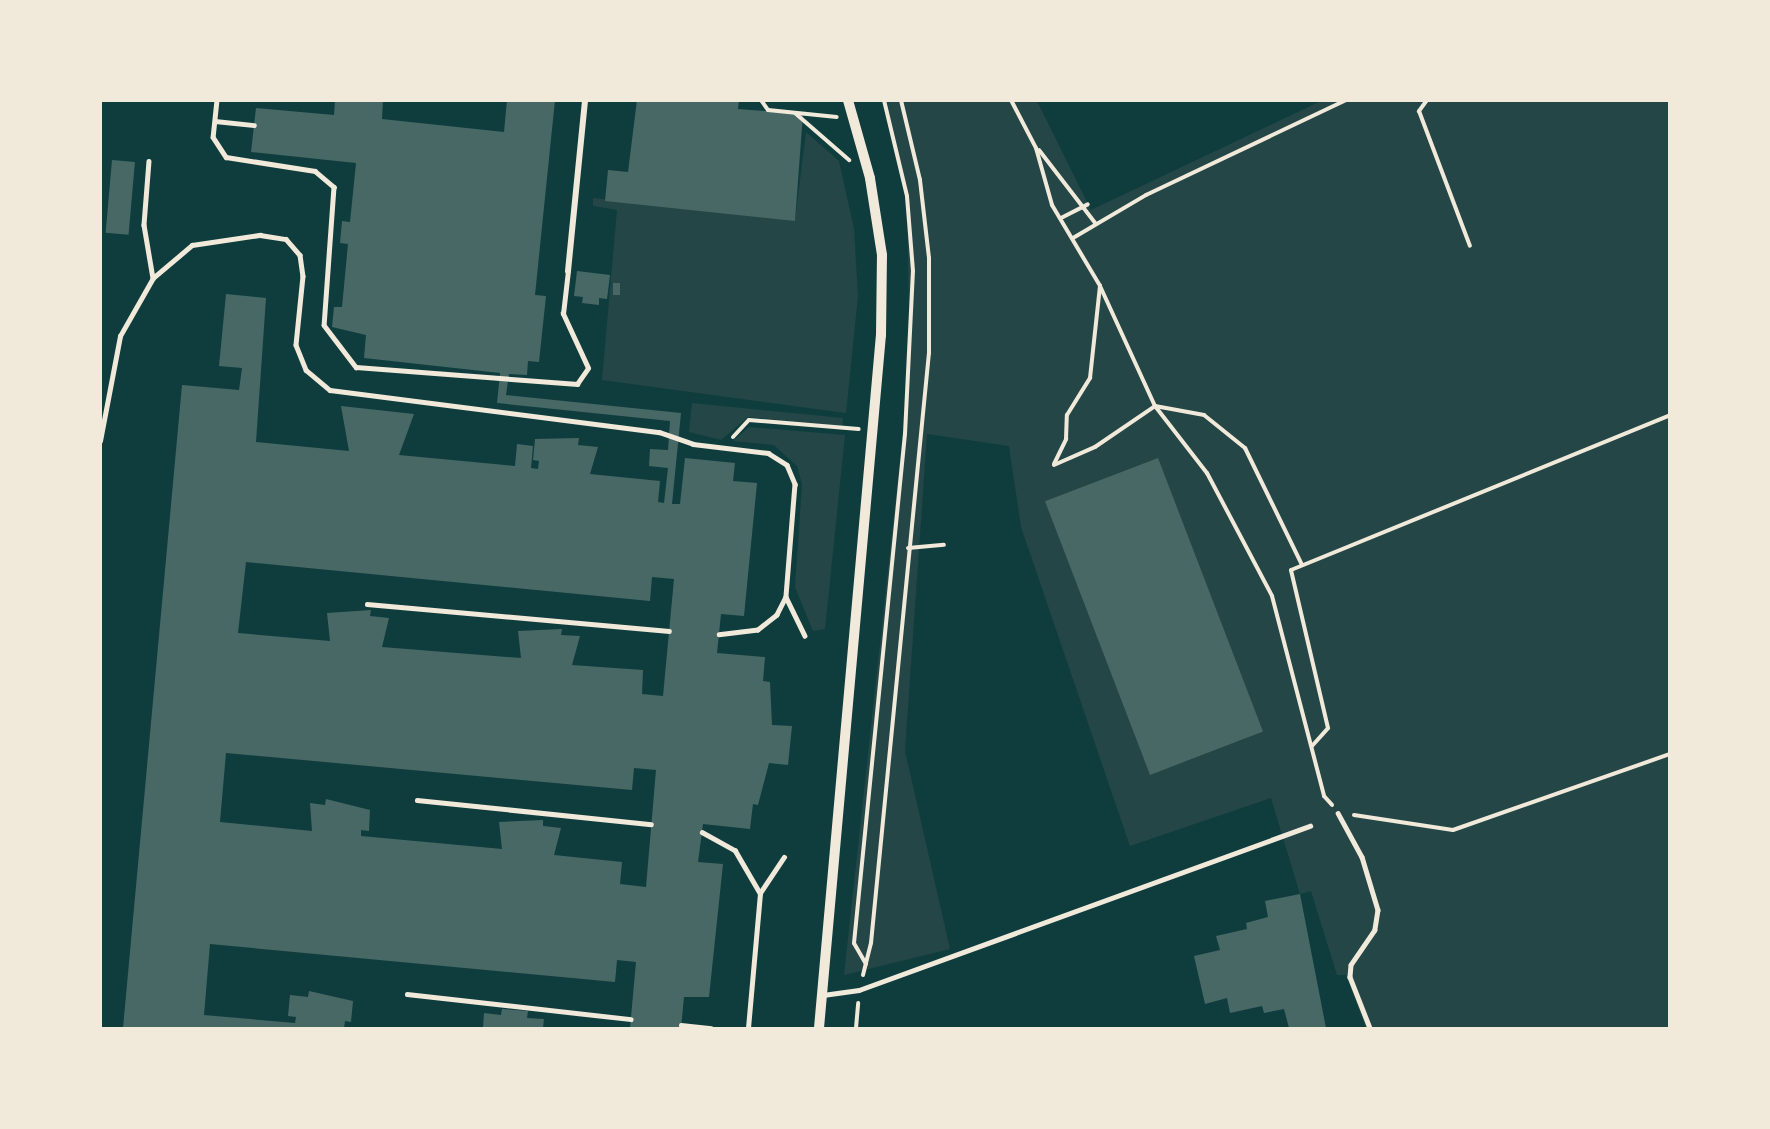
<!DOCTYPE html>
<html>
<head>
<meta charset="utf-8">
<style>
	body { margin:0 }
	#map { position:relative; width:1770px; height:1129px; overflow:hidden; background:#0f3d3e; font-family:"IBM Plex Sans",sans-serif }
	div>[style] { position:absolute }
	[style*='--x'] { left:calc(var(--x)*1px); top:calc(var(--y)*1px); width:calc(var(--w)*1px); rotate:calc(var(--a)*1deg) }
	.green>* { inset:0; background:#244646 }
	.building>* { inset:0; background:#486865; transform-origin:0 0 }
	.path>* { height:4px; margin:-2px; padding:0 2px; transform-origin:2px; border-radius:2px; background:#f1e9da }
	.service>* { height:4.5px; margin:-2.25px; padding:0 2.25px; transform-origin:2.25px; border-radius:2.25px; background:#f1e9da }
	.minor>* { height:6px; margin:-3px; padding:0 3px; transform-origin:3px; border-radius:3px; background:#f1e9da }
	.tertiary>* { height:10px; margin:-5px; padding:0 5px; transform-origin:5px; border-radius:5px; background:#f1e9da }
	span { translate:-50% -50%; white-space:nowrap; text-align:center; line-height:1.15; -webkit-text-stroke:5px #f1e9da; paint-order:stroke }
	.frame { position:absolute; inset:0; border:102px solid #f1e9da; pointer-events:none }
</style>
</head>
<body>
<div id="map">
	<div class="green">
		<i style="clip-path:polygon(884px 101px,1037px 101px,1091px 210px,1321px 101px,1669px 101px,1669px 1028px,1366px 1028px,1346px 975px,1337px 975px,1311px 891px,1300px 894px,1271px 798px,1130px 846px,1021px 527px,1009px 446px,927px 434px,905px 751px,950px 949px,844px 975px,910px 368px,907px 196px)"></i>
		<i style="clip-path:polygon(806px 132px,839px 161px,854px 229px,858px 296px,846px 413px,602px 380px,617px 210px,593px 206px,593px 198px,795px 220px)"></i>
		<i style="clip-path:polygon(692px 403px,843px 418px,842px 426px,748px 417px,721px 440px,689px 432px)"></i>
		<i style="clip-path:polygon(749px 427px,845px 435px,825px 629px,813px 631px,795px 587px,802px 484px,797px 466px,774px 445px,733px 441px)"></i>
	</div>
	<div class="building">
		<i style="clip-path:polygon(evenodd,335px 100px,383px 100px,382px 119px,504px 132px,507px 100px,555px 100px,535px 295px,546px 296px,539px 362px,528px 361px,527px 375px,509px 374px,506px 395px,681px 413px,672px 504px,680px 504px,685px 458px,735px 463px,733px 481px,757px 483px,744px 616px,721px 614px,717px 653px,765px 657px,763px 681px,770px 682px,772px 725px,792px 726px,788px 765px,769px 763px,758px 805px,753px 804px,750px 829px,703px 824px,698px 862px,723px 864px,709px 997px,684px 997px,681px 1028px,630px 1028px,636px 962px,617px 960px,615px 982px,210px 944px,204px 1015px,295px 1023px,296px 1017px,288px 1016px,290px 995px,308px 997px,309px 991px,353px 1001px,351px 1022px,345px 1021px,344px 1028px,123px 1028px,182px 385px,239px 390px,242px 368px,219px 366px,226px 294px,266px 298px,256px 442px,349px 451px,341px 406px,414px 414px,399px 455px,515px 466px,517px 444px,533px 446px,531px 468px,538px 469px,539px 461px,533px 460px,535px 439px,579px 438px,578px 445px,598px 447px,590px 474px,660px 481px,658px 502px,664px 503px,668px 468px,649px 466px,650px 449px,668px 450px,670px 421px,497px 403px,500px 373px,364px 358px,366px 335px,332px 327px,334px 307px,342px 307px,348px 244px,340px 243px,342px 221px,350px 222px,356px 163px,251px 152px,256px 108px,334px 115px,335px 100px,246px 562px,650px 601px,652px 577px,674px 579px,663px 696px,642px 694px,643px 670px,572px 665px,580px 636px,561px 635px,562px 629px,518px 631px,521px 658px,382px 647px,389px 618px,370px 616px,371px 610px,327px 613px,330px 641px,238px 633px,246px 562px,335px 100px,226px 753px,632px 790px,634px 768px,656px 770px,646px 887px,620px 884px,622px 862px,554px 855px,561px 828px,543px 826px,543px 820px,499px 822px,502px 849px,361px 836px,361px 830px,369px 831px,370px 810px,326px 799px,325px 805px,310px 803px,312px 831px,220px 822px,226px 753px)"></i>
		<i style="clip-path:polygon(637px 100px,739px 100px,738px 109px,803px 114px,795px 221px,605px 201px,608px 170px,628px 172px)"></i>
		<i style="left:112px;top:160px;width:23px;height:73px;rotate:5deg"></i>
		<i style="clip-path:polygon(577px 271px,610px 275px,607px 299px,599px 298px,599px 305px,582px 303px,583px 297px,574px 296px)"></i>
		<i style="left:613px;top:283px;width:7px;height:12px"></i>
		<i style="left:1158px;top:458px;width:293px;height:121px;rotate:69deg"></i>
		<i style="clip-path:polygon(1300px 894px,1326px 1028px,1289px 1028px,1284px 1009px,1264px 1013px,1262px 1006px,1230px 1013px,1227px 998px,1205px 1004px,1194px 956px,1220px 950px,1216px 936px,1247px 929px,1246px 923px,1268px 917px,1265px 901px)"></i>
		<i style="clip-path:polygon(502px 1009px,528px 1011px,527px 1018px,544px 1019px,543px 1028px,483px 1028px,484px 1013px,501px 1015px)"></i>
	</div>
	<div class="path">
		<i style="--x:761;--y:100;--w:12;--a:55"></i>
		<i style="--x:768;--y:110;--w:69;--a:5.8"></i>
		<i style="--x:1011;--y:100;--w:54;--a:62.5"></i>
		<i style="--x:1036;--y:148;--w:59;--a:74.3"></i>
		<i style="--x:1052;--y:205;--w:94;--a:59.3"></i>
		<i style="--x:1100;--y:286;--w:132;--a:65.4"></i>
		<i style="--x:1155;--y:406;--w:85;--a:52.2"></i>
		<i style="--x:1207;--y:473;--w:139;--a:62.1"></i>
		<i style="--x:1272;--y:596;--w:207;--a:75.4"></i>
		<i style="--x:1324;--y:796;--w:12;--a:48"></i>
		<i style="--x:1427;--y:100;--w:14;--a:126"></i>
		<i style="--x:1419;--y:111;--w:144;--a:69.3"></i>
		<i style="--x:795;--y:113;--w:72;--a:41"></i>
		<i style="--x:1039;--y:150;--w:93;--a:52.4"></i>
		<i style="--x:1061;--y:218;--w:30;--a:-27"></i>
		<i style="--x:1073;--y:238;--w:85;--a:-30.5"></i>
		<i style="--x:1146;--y:195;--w:221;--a:-25.4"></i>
		<i style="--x:733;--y:437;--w:23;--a:-47"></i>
		<i style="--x:749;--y:420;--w:110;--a:4.7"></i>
		<i style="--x:1054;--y:464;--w:28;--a:-64"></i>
		<i style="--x:1066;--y:439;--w:24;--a:-88"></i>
		<i style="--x:1067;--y:415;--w:44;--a:-58.1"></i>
		<i style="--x:1090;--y:378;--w:93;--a:-83.8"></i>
		<i style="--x:1054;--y:465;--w:45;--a:-23.7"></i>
		<i style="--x:1095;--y:447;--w:73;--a:-34.3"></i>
		<i style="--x:1155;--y:406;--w:50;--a:10.4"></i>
		<i style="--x:1204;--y:415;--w:53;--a:38.8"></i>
		<i style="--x:1245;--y:448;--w:130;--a:64"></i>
		<i style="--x:908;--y:548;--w:36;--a:-5"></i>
		<i style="--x:1312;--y:746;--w:24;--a:-48"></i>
		<i style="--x:1328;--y:728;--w:162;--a:-103.2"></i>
		<i style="--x:1291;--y:570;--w:409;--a:-22.2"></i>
		<i style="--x:1354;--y:815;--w:100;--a:8.6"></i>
		<i style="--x:1453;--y:830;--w:230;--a:-19.3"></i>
		<i style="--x:866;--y:964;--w:24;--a:-120"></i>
		<i style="--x:854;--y:943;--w:512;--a:-84.28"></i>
		<i style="--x:905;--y:434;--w:163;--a:-87.2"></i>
		<i style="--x:913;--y:271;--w:75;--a:-94.6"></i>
		<i style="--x:907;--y:196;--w:99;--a:-103.5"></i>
		<i style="--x:863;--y:975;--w:33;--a:-76"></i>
		<i style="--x:871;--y:943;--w:593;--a:-84.39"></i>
		<i style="--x:929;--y:353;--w:95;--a:-90"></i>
		<i style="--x:929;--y:258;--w:79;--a:-96.6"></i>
		<i style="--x:920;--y:180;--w:82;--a:-103.4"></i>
		<i style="--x:856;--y:1028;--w:25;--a:-85"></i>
	</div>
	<div class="service">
		<i style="--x:217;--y:100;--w:37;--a:96"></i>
		<i style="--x:213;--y:137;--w:24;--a:57"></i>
		<i style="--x:226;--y:157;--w:90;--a:8.9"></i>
		<i style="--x:315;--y:171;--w:25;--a:40"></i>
		<i style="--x:334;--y:187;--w:138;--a:94.1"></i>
		<i style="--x:324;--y:325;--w:53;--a:52.7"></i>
		<i style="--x:356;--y:367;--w:222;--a:4.4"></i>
		<i style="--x:577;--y:384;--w:19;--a:-55"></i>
		<i style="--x:588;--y:368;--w:60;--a:-114.8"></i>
		<i style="--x:563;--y:314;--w:43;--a:-83.4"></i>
		<i style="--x:215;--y:121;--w:39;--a:6"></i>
		<i style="--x:149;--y:161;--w:64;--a:94.5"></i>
		<i style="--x:144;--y:225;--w:54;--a:80.4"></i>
		<i style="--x:100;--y:441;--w:107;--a:-79.2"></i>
		<i style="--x:120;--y:336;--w:67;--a:-60.4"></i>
		<i style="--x:153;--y:278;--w:51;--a:-40.2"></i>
		<i style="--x:192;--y:245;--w:69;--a:-8.4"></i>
		<i style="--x:260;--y:235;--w:26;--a:9"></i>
		<i style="--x:286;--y:239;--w:21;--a:49"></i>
		<i style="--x:300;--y:255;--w:21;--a:82"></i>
		<i style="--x:303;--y:276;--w:69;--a:95.8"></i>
		<i style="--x:296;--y:345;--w:27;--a:68"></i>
		<i style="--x:306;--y:370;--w:31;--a:40"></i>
		<i style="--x:330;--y:390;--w:332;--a:7.3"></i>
		<i style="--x:659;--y:432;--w:36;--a:19"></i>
		<i style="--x:693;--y:444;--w:76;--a:6.8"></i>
		<i style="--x:768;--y:453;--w:22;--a:32"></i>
		<i style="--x:787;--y:465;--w:21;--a:67"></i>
		<i style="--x:795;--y:484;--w:113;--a:94.6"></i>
		<i style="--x:786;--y:597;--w:20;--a:117"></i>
		<i style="--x:777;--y:615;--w:24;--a:142"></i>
		<i style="--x:758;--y:630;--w:39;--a:173"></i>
		<i style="--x:786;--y:597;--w:43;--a:64"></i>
		<i style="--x:367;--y:604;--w:303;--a:5.1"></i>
		<i style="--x:417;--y:800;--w:235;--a:5.9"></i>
		<i style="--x:1338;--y:813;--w:50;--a:61.4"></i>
		<i style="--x:1362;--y:857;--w:55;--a:73.2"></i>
		<i style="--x:1378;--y:910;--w:20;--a:99"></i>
		<i style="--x:1375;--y:930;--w:42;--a:124.4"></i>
		<i style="--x:1351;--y:965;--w:12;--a:95"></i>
		<i style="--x:1350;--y:977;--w:55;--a:68.6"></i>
		<i style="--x:702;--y:832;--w:38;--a:29"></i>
		<i style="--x:735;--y:850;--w:50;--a:59.8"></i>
		<i style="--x:407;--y:994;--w:225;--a:6.4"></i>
		<i style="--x:823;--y:995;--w:36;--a:-8"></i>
		<i style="--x:859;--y:990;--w:480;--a:-20"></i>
		<i style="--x:681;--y:1025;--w:30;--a:6"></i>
		<i style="--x:748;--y:1028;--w:136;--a:-84.9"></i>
		<i style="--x:760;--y:893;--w:43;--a:-56.3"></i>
	</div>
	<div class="minor">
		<i style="--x:568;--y:271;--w:172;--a:-84.3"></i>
	</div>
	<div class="tertiary">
		<i style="--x:819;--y:1028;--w:696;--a:-84.89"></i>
		<i style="--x:881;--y:335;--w:80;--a:-89.3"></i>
		<i style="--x:882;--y:255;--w:78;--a:-98.9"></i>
		<i style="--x:870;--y:178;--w:81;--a:-105.8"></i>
	</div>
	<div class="frame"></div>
</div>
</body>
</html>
